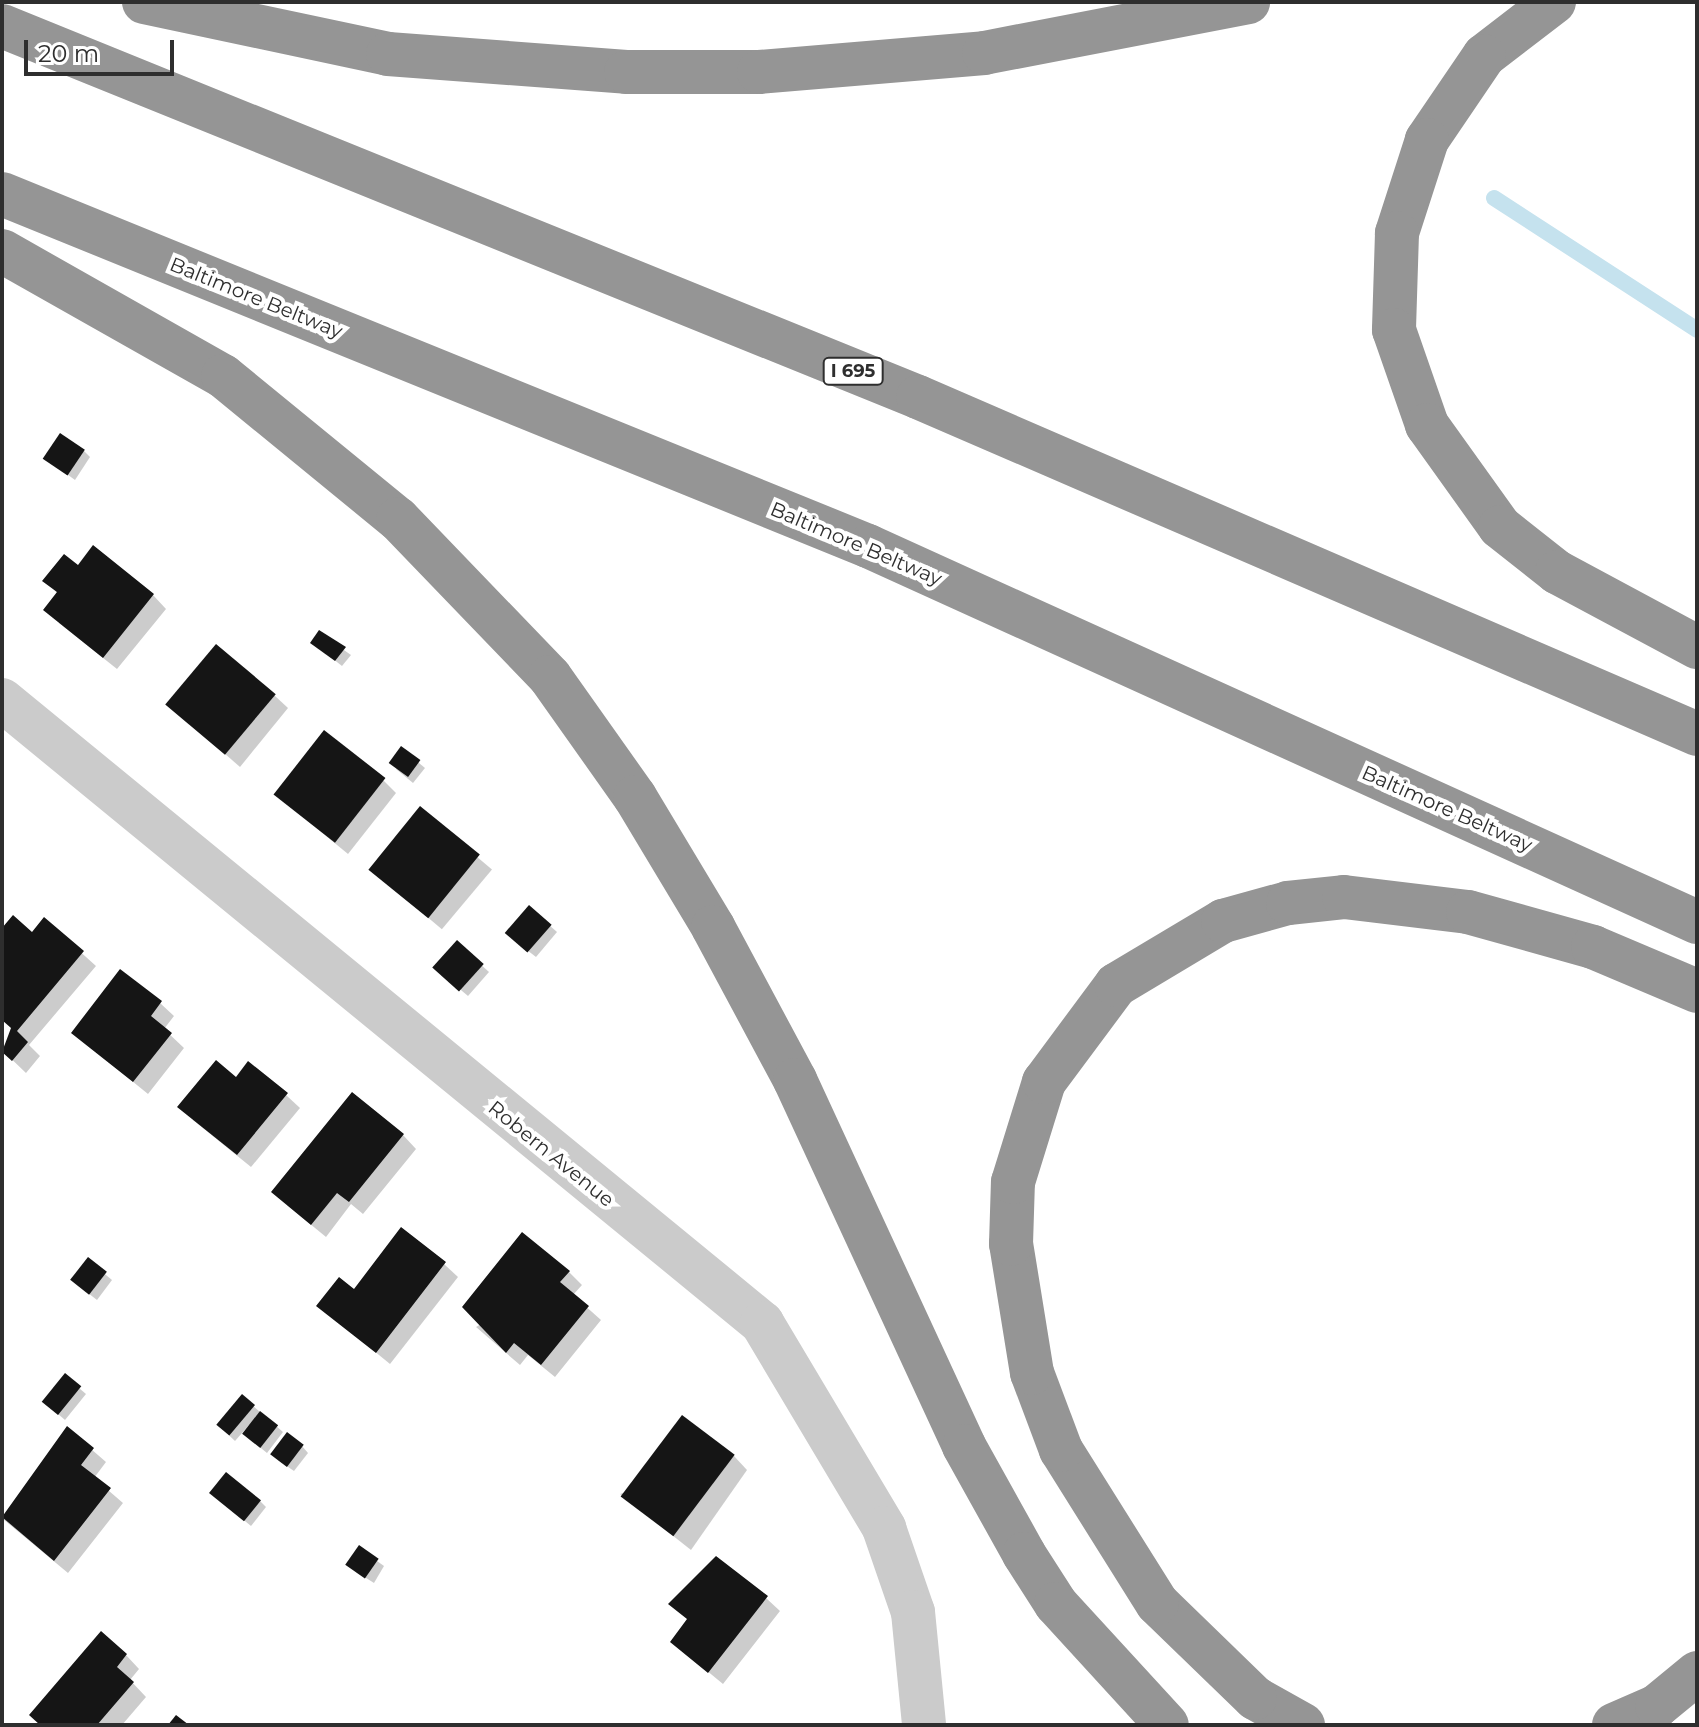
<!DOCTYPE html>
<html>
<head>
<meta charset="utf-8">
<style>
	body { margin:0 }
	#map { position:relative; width:1699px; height:1727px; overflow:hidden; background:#fff; font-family:Montserrat,sans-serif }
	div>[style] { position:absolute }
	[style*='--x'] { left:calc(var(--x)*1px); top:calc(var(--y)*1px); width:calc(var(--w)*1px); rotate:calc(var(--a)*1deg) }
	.shadow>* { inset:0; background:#0003; transform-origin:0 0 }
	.stream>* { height:16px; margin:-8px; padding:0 8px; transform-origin:8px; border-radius:8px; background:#c5e2ee }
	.building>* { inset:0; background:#151515; transform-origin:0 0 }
	.minor>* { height:44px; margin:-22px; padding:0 22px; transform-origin:22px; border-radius:22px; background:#cbcbcb }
	.highway>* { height:44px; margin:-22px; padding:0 22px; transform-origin:22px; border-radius:22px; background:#959595 }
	span { translate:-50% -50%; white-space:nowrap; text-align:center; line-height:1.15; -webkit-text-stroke:8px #fff; paint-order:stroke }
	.shield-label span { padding:2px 6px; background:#fff; border:2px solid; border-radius:6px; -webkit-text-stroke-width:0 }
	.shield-label { font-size:18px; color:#2e2e2e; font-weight:700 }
	.street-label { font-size:20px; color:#2e2e2e }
	.frame { position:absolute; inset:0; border:4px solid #2e2e2e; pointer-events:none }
	.scale { position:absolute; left:24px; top:40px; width:150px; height:36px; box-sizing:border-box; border:4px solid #2e2e2e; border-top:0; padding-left:10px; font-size:24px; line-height:28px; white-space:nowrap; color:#2e2e2e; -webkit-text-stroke:6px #fff; paint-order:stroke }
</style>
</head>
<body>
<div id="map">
	<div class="shadow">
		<i style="clip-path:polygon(84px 451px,90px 457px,75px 480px,46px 459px)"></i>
		<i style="clip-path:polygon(78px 567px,153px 595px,166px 609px,117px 669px,59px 623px,58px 594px,45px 580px)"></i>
		<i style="clip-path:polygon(320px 633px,351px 655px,342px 666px,319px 648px)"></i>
		<i style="clip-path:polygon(274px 695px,288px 708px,240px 767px,168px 704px)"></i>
		<i style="clip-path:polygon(401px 748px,425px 768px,413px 783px,396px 769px)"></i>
		<i style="clip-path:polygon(383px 780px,396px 793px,348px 854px,275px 794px)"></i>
		<i style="left:420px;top:809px;width:94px;height:78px;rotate:40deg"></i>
		<i style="clip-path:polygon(530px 908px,557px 932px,536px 957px,514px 940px)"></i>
		<i style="clip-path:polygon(45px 920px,96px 966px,29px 1045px,40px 1056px,26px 1073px,2px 1050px,13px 1029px,2px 1020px,2px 932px,32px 935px)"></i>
		<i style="clip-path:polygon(457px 943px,489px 972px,468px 996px,442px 974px)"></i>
		<i style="clip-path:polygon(160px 1003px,174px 1016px,164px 1029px,184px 1048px,148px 1094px,73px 1033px)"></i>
		<i style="clip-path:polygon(236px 1080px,286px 1095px,300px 1108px,251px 1167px,193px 1120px)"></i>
		<i style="clip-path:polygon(403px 1135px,416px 1149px,363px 1214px,351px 1204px,326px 1237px,287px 1205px)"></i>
		<i style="clip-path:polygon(88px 1260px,112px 1280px,97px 1300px,79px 1286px)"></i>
		<i style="clip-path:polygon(444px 1264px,458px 1277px,390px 1364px,319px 1306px)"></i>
		<i style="clip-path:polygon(569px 1272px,582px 1285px,573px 1295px,601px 1320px,555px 1377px,528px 1355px,520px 1365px,476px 1327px)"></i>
		<i style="clip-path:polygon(65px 1376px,86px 1394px,65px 1420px,51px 1408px)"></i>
		<i style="clip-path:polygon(243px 1397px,283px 1432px,267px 1453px,252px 1441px,249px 1425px,235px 1441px,218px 1425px)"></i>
		<i style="clip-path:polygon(68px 1429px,106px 1462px,94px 1478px,123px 1503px,68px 1573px,3px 1519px)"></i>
		<i style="clip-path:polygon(302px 1446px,308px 1453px,294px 1471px,278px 1460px)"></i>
		<i style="clip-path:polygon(734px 1456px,747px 1470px,691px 1550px,620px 1494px)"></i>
		<i style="clip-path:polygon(218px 1499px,260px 1501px,266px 1507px,251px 1526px)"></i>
		<i style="clip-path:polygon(359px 1548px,384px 1566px,374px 1583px,355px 1571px)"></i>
		<i style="clip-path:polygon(766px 1598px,780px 1611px,723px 1684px,672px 1642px,689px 1620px,671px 1604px)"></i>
		<i style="clip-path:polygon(126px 1655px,139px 1669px,130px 1680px,146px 1697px,122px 1725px,41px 1725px)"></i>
	</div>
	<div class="stream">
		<i style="--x:1494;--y:198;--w:242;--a:33"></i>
	</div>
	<div class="building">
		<i style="left:60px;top:433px;width:30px;height:31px;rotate:34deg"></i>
		<i style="clip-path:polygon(93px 545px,154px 594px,103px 658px,43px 610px,57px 592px,42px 581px,64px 554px,78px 565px)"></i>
		<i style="clip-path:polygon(319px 630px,346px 647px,335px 661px,310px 643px)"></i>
		<i style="left:216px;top:644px;width:78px;height:79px;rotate:40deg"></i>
		<i style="left:324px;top:730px;width:78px;height:82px;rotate:38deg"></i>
		<i style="left:401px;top:746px;width:24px;height:21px;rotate:36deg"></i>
		<i style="left:420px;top:806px;width:77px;height:82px;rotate:39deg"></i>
		<i style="left:529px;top:905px;width:30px;height:37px;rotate:41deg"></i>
		<i style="clip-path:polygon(13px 915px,32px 932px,44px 917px,84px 951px,17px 1031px,28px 1042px,12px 1061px,2px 1052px,11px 1028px,2px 1020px,2px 928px)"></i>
		<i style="left:457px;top:940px;width:36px;height:37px;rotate:42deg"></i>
		<i style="clip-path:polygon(120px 969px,162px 1001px,151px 1016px,172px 1033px,133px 1082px,71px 1033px)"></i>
		<i style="clip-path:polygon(216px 1060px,236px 1077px,248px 1061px,288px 1093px,237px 1155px,177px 1107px)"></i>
		<i style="clip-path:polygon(352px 1092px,404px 1134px,349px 1202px,337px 1193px,311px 1225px,271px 1192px)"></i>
		<i style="clip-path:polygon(401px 1227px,446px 1262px,376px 1353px,316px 1306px,339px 1277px,354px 1289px)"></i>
		<i style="clip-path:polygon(522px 1232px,570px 1271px,560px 1282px,589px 1306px,541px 1365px,514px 1343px,506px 1353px,462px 1307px)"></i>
		<i style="left:88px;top:1257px;width:24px;height:29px;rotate:38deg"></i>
		<i style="left:65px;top:1373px;width:21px;height:37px;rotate:39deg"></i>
		<i style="left:242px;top:1394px;width:17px;height:40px;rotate:40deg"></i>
		<i style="left:260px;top:1411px;width:23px;height:29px;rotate:38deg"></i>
		<i style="left:682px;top:1415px;width:66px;height:102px;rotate:37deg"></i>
		<i style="clip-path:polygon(67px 1426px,94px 1448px,81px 1465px,111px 1488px,54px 1561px,2px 1517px)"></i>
		<i style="left:287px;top:1432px;width:21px;height:28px;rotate:37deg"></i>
		<i style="left:226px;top:1472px;width:45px;height:27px;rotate:39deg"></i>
		<i style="left:359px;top:1545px;width:24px;height:24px;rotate:35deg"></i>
		<i style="clip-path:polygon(716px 1556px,768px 1596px,708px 1673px,670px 1642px,687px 1619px,668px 1604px)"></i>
		<i style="clip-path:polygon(101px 1631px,127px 1654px,117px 1667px,134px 1682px,97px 1725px,40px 1725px,29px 1715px)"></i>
		<i style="clip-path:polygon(176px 1715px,189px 1725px,168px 1725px)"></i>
	</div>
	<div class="minor">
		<i style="--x:2;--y:700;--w:983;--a:39.34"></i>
		<i style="--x:762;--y:1323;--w:239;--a:59.2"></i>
		<i style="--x:884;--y:1528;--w:89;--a:71"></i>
		<i style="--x:913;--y:1612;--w:114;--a:84.4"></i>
	</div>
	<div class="highway">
		<i style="--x:144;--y:2;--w:249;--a:12"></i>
		<i style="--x:388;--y:54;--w:239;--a:4.3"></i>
		<i style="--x:626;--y:72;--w:133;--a:0"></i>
		<i style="--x:759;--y:72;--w:226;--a:-4.8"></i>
		<i style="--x:984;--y:53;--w:269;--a:-10.9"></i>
		<i style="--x:1554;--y:2;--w:88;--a:142.4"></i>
		<i style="--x:1484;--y:56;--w:102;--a:124.2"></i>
		<i style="--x:1427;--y:140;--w:98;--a:107.9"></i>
		<i style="--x:1397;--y:233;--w:97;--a:91.8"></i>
		<i style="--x:1394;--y:330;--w:101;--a:70.8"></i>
		<i style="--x:1427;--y:425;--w:125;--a:54.4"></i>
		<i style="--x:1500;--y:527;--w:73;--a:38.3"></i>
		<i style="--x:1557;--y:572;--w:159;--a:28.2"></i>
		<i style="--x:2;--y:26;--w:988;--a:22.05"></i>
		<i style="--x:918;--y:397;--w:849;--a:23.39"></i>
		<i style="--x:2;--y:194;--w:935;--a:22.12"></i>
		<i style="--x:868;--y:546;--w:910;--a:24.4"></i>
		<i style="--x:2;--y:251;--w:254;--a:29.5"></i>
		<i style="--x:223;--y:376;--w:226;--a:39.3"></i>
		<i style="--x:398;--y:519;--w:219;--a:46.1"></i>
		<i style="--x:550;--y:677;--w:147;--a:54.7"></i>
		<i style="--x:635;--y:797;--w:152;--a:59"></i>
		<i style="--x:713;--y:927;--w:174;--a:61.8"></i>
		<i style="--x:795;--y:1080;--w:403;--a:65.2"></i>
		<i style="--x:964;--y:1446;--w:124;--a:60.9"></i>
		<i style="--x:1024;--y:1554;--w:59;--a:57.4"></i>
		<i style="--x:1056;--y:1604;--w:164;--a:47.5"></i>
		<i style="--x:1303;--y:1725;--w:55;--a:-150.6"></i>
		<i style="--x:1255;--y:1698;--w:136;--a:-135.9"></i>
		<i style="--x:1157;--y:1603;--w:181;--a:-122.1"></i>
		<i style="--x:1061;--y:1450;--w:82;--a:-110.6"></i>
		<i style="--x:1032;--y:1373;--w:131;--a:-99.2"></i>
		<i style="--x:1011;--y:1244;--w:62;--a:-88.2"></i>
		<i style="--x:1013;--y:1182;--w:105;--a:-72.8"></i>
		<i style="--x:1044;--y:1082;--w:121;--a:-53.4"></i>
		<i style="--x:1116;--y:985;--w:125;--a:-30.9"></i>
		<i style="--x:1223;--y:921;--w:67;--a:-15.5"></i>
		<i style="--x:1288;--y:903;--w:56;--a:-6.1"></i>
		<i style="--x:1344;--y:897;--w:125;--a:6.9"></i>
		<i style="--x:1468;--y:912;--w:130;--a:15.6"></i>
		<i style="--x:1593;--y:947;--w:113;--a:22.9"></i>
		<i style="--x:1614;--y:1725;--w:47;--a:-23.8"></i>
		<i style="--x:1657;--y:1706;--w:52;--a:-39.5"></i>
	</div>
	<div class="shield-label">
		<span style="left:853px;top:371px">I 695</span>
	</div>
	<div class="street-label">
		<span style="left:256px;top:298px;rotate:22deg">Baltimore Beltway</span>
		<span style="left:856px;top:544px;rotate:23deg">Baltimore Beltway</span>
		<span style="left:1447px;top:809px;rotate:24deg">Baltimore Beltway</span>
		<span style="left:551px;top:1154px;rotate:39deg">Robern Avenue</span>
	</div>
	<div class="frame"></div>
	<div class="scale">20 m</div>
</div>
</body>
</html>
